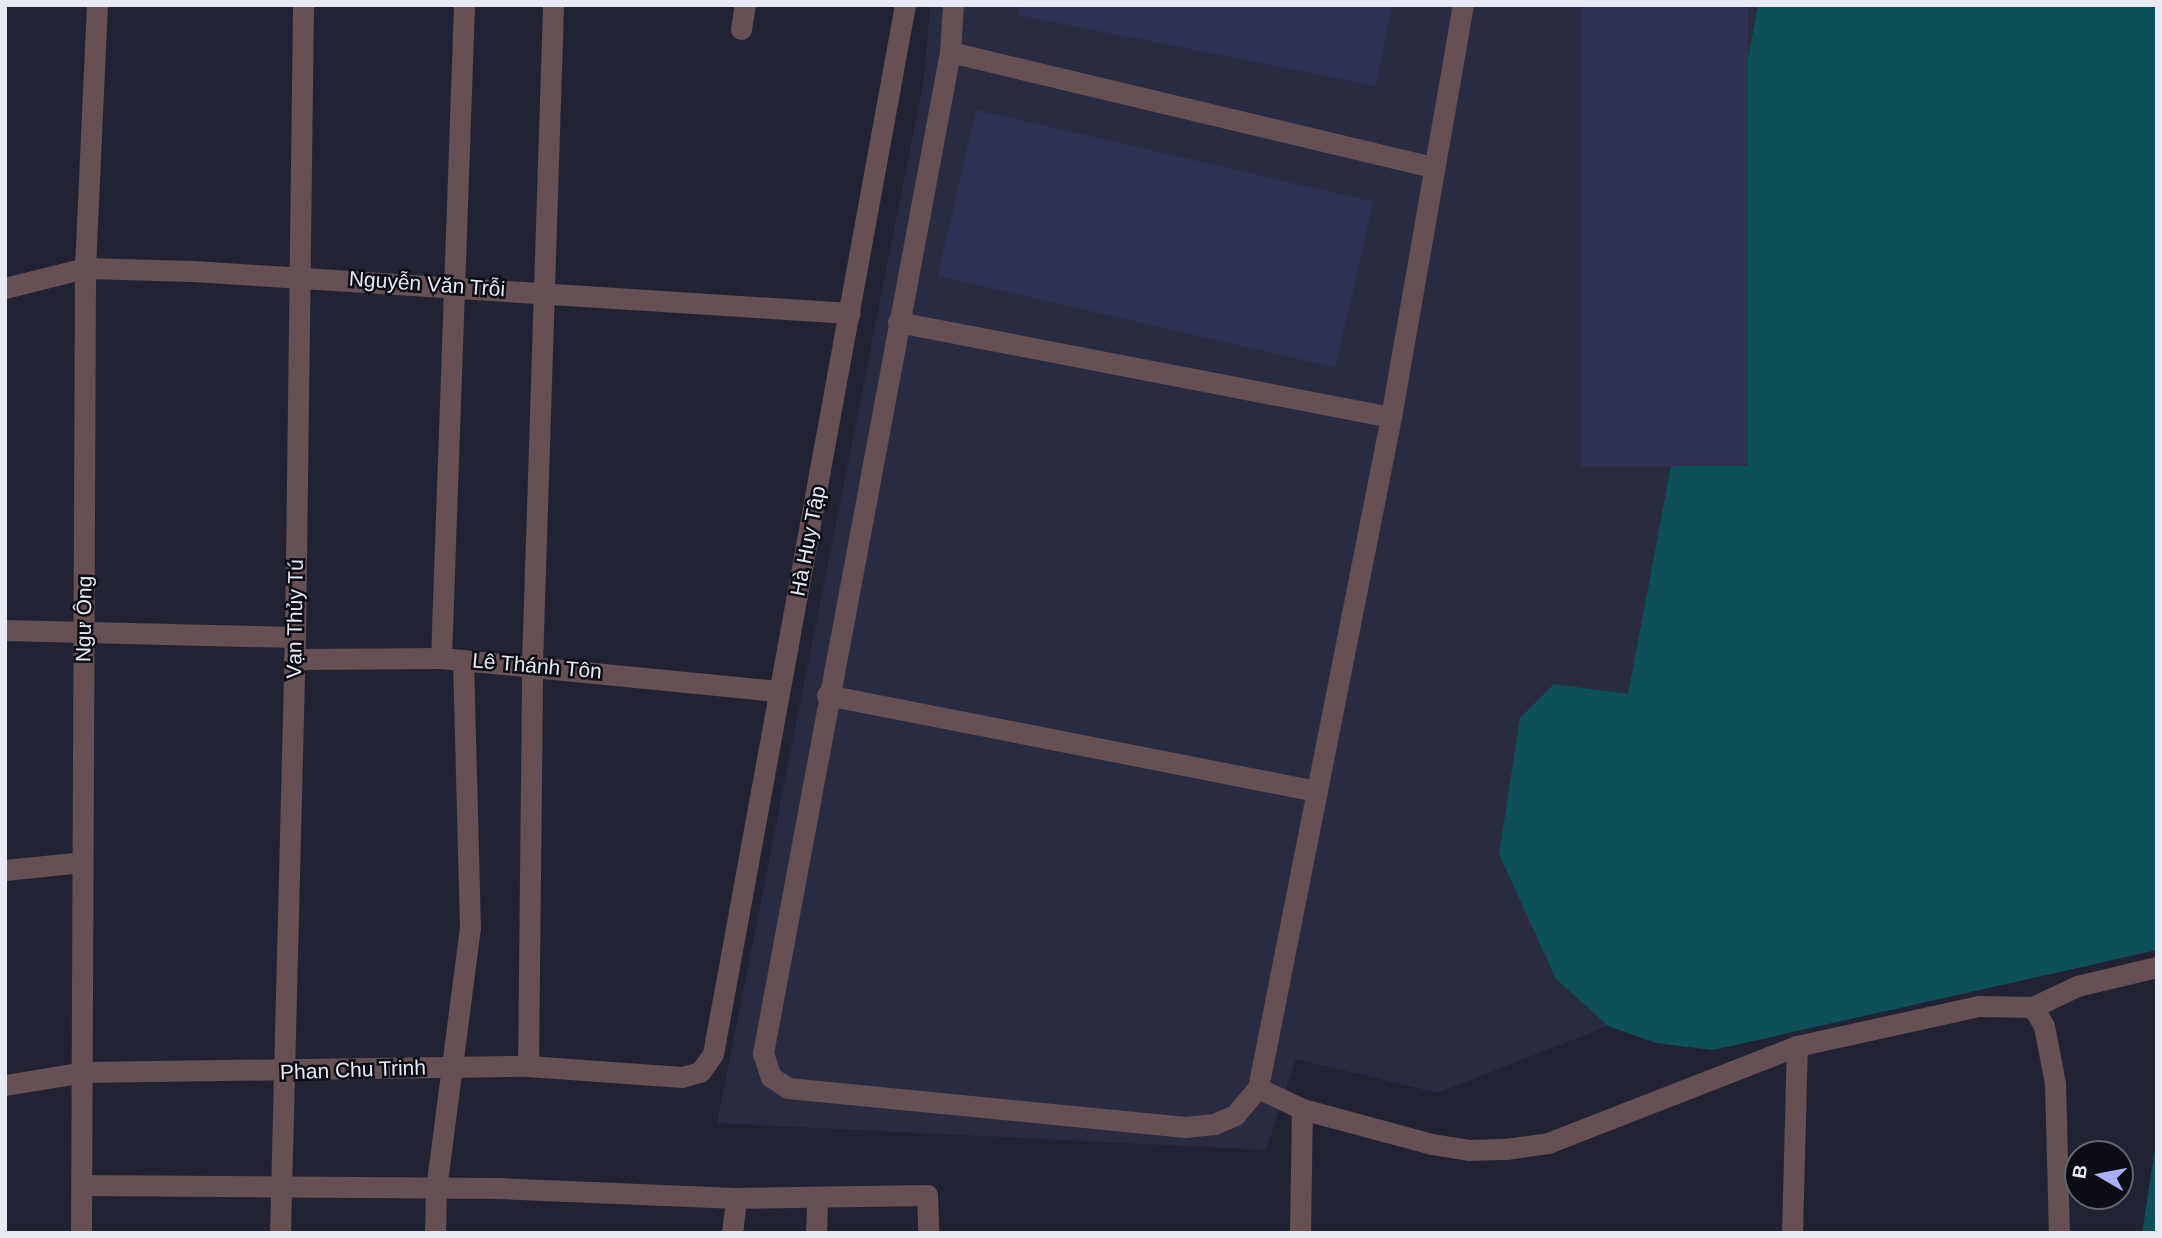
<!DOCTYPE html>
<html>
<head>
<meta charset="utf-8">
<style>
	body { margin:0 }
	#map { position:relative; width:2162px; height:1238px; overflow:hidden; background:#212332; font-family:Helvetica,sans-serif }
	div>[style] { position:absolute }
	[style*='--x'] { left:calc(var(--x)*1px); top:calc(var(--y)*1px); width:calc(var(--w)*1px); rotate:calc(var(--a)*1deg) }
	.built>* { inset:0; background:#292b40 }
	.water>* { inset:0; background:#0d5059 }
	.building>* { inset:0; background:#2e3155; transform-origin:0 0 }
	.minor>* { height:21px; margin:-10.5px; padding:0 10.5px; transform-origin:10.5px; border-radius:10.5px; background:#655054 }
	span { translate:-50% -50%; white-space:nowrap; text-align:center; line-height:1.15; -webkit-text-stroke:5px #0c0d14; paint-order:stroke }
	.street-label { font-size:21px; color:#e7e9f3 }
	.frame { position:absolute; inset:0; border:7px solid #e7e9f3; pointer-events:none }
	.north { position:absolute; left:2064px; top:1140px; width:70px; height:70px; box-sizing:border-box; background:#0c0d14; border:2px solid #64656d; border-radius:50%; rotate:280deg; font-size:19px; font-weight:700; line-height:28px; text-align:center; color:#e7e9f3 }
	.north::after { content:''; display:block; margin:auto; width:24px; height:32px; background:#abaffb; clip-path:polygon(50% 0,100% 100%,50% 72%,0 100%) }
</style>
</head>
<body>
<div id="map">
	<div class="built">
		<i style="clip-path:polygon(930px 5px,1758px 5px,1628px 695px,1554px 684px,1556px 979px,1608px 1026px,1438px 1093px,1296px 1059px,1266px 1150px,717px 1123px,924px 79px)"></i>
	</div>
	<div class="water">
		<i style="clip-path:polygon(1758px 5px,2157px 5px,2157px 950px,1713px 1050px,1656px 1043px,1608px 1026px,1556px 979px,1499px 854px,1520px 718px,1554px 684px,1628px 694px)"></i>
		<i style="clip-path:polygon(2157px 1136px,2157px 1233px,2142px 1233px)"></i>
	</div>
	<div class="building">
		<i style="clip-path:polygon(1020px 5px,1392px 5px,1376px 86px,1018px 15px)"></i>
		<i style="left:1581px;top:5px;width:167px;height:461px"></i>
		<i style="left:976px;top:110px;width:408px;height:170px;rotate:13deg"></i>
	</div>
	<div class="minor">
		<i style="--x:953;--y:5;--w:47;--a:93.7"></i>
		<i style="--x:950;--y:52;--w:1018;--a:100.58"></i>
		<i style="--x:763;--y:1053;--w:25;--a:72"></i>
		<i style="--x:771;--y:1077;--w:20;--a:33"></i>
		<i style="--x:788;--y:1088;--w:399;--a:5.6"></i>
		<i style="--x:1185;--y:1127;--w:29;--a:-6"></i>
		<i style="--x:1214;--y:1124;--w:23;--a:-23"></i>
		<i style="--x:1235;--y:1115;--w:35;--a:-50"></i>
		<i style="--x:1258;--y:1088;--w:684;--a:-78.79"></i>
		<i style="--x:1391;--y:417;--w:418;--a:-80.1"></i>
		<i style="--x:741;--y:29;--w:24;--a:-81"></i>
		<i style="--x:950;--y:52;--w:497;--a:13.4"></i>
		<i style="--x:5;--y:288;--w:82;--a:-14"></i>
		<i style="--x:85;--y:268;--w:108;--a:1.6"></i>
		<i style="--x:193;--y:271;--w:658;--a:3.66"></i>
		<i style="--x:898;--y:322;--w:502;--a:10.91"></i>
		<i style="--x:5;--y:630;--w:290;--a:1.4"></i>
		<i style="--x:441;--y:658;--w:653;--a:-87.98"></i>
		<i style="--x:294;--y:659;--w:147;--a:-0.4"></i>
		<i style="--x:441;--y:658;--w:340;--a:5.6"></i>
		<i style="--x:827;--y:695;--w:497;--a:11.1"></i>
		<i style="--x:5;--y:870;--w:77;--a:-5.9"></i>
		<i style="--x:2033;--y:1007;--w:22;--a:60"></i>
		<i style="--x:2044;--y:1026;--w:58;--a:79.1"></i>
		<i style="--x:2055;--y:1083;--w:150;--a:88.5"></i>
		<i style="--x:528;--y:1066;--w:402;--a:-89.4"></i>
		<i style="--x:532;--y:664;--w:659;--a:-88.17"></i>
		<i style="--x:5;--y:1085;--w:80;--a:-9.3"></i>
		<i style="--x:84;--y:1072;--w:444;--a:-0.8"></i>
		<i style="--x:528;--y:1066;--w:154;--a:4.1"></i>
		<i style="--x:682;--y:1077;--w:19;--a:-16"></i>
		<i style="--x:700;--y:1072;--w:22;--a:-54"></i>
		<i style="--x:713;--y:1054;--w:1066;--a:-79.63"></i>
		<i style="--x:1258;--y:1088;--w:49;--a:25.5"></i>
		<i style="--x:1302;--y:1109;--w:135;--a:15.1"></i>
		<i style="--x:1432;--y:1144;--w:37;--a:9"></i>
		<i style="--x:1469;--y:1150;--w:37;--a:-2"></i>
		<i style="--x:1506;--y:1149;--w:42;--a:-8.1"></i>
		<i style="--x:1548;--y:1143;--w:267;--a:-21.3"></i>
		<i style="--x:1797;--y:1046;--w:186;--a:-12.4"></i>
		<i style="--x:1979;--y:1006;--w:54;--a:1.1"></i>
		<i style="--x:2033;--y:1007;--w:49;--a:-25.5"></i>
		<i style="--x:2077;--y:986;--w:82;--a:-13.4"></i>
		<i style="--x:82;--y:1185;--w:416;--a:0.4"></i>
		<i style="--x:498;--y:1188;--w:238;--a:2.4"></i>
		<i style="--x:736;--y:1198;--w:191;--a:-0.9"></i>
		<i style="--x:927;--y:1195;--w:38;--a:88"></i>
		<i style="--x:81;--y:1233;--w:965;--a:-89.76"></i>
		<i style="--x:85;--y:268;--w:263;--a:-87.4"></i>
		<i style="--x:280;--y:1233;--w:596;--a:-88.56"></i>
		<i style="--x:295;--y:637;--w:632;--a:-89.27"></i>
		<i style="--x:435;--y:1233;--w:44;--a:-88.7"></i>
		<i style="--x:436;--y:1189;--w:263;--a:-82.6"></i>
		<i style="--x:470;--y:928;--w:268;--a:-91.5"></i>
		<i style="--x:732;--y:1233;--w:35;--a:-83"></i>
		<i style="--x:816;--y:1233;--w:36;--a:-88"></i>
		<i style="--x:1300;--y:1233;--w:124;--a:-89.1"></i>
		<i style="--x:1792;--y:1233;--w:187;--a:-88.5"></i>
	</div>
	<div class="street-label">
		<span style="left:427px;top:284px;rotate:4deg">Nguyễn Văn Trỗi</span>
		<span style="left:808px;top:541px;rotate:-79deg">Hà Huy Tập</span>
		<span style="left:84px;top:619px;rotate:-89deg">Ngư Ông</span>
		<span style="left:295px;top:619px;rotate:-89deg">Vạn Thủy Tú</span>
		<span style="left:537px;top:666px;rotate:5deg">Lê Thánh Tôn</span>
		<span style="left:353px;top:1070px;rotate:-2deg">Phan Chu Trinh</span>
	</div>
	<div class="frame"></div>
	<div class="north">B</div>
</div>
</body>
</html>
